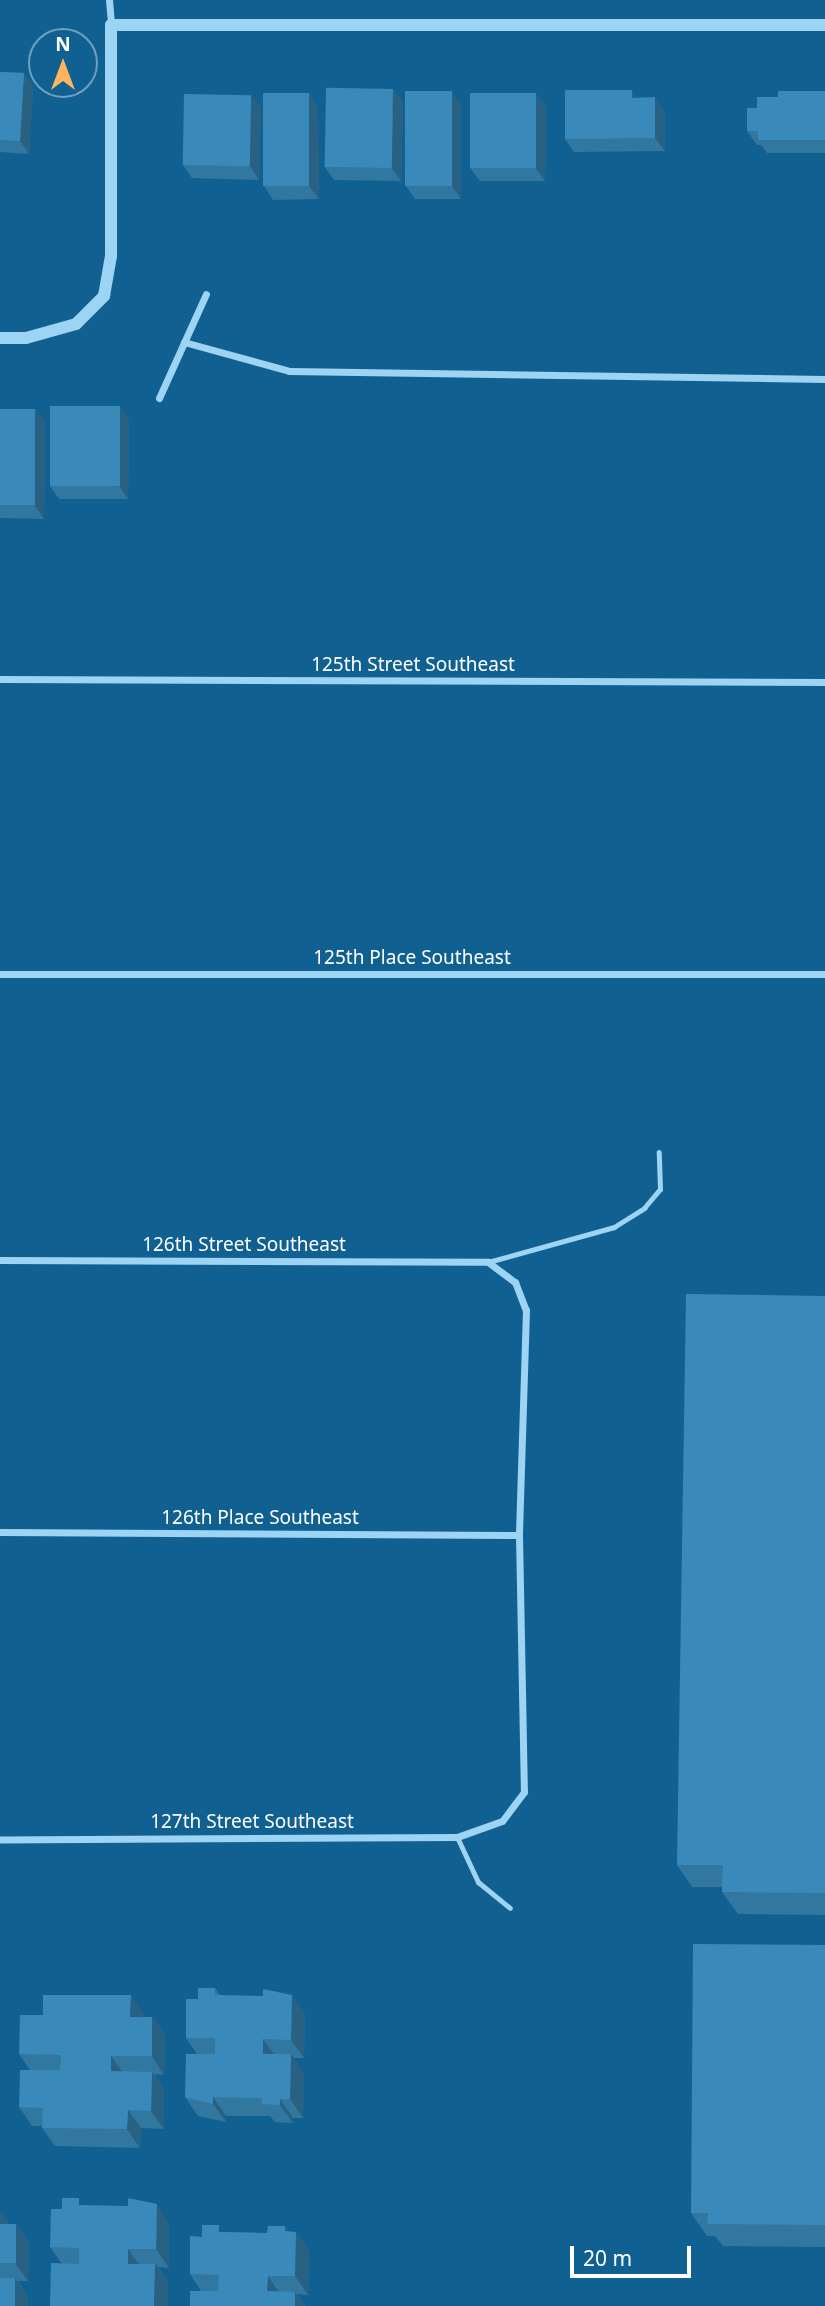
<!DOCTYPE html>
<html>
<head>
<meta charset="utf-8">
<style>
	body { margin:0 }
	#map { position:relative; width:825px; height:2306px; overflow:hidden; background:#116092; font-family:"Noto Sans",sans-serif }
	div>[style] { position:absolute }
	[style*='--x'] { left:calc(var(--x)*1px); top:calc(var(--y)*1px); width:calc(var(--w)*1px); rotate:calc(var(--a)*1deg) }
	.service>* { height:5px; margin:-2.5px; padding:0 2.5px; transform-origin:2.5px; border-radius:2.5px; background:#9dd3f3 }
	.minor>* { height:7px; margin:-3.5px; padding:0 3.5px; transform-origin:3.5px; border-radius:3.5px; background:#9dd3f3 }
	.tertiary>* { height:12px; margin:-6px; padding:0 6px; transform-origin:6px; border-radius:6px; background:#9dd3f3 }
	.wall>* { inset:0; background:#3177a0 }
	.shaded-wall>* { inset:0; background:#286182 }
	.building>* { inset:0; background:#398aba; transform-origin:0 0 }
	span { translate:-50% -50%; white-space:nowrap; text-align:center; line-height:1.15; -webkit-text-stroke:6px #116092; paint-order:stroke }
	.street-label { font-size:19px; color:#fff }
	.north { position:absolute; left:28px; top:28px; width:70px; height:70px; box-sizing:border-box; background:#116092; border:2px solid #70a0be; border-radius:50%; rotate:0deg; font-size:19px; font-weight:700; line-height:28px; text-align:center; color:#fff }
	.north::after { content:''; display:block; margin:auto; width:24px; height:32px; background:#ffb45f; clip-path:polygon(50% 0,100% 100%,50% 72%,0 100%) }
	.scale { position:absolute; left:570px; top:2246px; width:121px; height:32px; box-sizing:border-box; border:4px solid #fff; border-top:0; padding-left:9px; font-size:21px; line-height:24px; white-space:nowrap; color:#fff; -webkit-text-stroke:5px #116092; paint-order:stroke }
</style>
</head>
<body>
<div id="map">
	<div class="service">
		<i style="--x:488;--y:1262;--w:131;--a:-15.5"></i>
		<i style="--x:614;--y:1227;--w:36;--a:-32"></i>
		<i style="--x:644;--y:1208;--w:25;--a:-50"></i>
		<i style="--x:660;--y:1189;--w:37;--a:-92"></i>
		<i style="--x:457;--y:1837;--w:50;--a:65"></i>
		<i style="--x:478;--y:1882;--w:41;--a:39.1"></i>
	</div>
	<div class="minor">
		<i style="--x:109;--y:0;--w:25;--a:85"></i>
		<i style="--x:184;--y:342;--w:109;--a:15.4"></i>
		<i style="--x:289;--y:371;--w:536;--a:0.86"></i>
		<i style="--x:159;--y:398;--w:114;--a:-65.7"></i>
		<i style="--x:0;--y:679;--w:825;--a:0.21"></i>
		<i style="--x:0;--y:974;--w:825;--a:0"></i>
		<i style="--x:0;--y:1260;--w:488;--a:0.2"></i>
		<i style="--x:488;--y:1262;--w:34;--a:37"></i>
		<i style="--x:515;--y:1282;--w:30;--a:69"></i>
		<i style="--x:526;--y:1310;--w:225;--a:91.8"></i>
		<i style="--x:519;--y:1535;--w:257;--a:88.9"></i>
		<i style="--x:524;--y:1792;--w:36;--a:127"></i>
		<i style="--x:502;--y:1821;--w:48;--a:160.4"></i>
		<i style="--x:457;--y:1837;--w:457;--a:179.7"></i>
		<i style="--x:0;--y:1532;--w:519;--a:0.33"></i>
	</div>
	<div class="tertiary">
		<i style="--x:0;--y:338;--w:26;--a:0"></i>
		<i style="--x:26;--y:338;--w:52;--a:-15.6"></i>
		<i style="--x:76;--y:324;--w:40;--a:-45"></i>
		<i style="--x:104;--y:296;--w:41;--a:-80.1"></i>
		<i style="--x:111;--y:256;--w:231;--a:-90"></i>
		<i style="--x:111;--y:25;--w:714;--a:0"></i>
	</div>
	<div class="wall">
		<i style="clip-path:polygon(0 72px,24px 73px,33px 86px,29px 154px,0 152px)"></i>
		<i style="clip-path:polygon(632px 90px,637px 98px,665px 111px,665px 151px,574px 152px,565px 139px)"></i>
		<i style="clip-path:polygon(825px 91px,825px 153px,767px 153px,761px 145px,757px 145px,747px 131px,757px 108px,778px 97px)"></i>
		<i style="clip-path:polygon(309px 93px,318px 107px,319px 199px,273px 200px,264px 186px)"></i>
		<i style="clip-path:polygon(251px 95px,261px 108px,259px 180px,192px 178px,183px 165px)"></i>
		<i style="clip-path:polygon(403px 102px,401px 181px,334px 180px,324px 166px)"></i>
		<i style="clip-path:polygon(461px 104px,461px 199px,415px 199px,406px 186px)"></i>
		<i style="clip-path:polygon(546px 106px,545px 181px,480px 181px,470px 168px)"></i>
		<i style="clip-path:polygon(0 409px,35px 409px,45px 422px,44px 519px,0 518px)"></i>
		<i style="clip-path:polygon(129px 420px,128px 499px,59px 499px,50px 486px)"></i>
		<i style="clip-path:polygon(825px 1296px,825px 1915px,738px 1914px,722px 1892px,722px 1887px,692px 1887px,677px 1865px)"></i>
		<i style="clip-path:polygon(825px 1945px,825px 2247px,723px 2246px,715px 2236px,707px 2236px,691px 2213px)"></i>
		<i style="clip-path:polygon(215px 1988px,220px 1995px,305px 2013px,304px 2058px,293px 2058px,304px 2073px,303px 2118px,293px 2118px,293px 2123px,275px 2122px,270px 2116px,226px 2116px,226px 2122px,198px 2116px,185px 2097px,197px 2054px,186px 2038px,198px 1999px)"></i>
		<i style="clip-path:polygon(144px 2014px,144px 2017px,152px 2017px,165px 2035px,164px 2075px,154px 2074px,164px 2090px,164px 2129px,141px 2128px,140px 2148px,55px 2146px,42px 2128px,42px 2126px,32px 2126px,19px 2107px,30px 2070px,19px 2054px)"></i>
		<i style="clip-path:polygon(85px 2205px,169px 2223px,169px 2268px,158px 2267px,168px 2282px,62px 2264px,50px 2247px,62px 2209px)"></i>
		<i style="clip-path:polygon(0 2210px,8px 2221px,8px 2224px,16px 2224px,29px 2242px,28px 2281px,18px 2281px,28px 2297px,28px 2306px,0 2306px)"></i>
		<i style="clip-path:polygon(285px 2226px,289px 2232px,309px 2250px,308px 2295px,297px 2294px,305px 2306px,190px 2306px,201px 2291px,190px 2274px,202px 2237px,224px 2232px,267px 2233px)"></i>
	</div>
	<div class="shaded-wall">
		<i style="clip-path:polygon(24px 73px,33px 86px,29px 154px,20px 141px)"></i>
		<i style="clip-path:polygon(393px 89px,403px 102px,401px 181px,392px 168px)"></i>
		<i style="clip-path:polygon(632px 90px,641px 103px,632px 98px)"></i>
		<i style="clip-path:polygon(452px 91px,461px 104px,461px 199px,452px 186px)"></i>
		<i style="clip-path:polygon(309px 93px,318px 107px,319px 199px,309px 186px)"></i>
		<i style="clip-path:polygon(536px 93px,546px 106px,545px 181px,536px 168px)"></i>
		<i style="clip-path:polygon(251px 95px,261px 108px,259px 180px,250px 166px)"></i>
		<i style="clip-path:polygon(655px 97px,665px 111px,665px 151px,655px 138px)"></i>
		<i style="clip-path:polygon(120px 406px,129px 420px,128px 499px,119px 486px)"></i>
		<i style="clip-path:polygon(35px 409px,45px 422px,44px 519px,35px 506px)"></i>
		<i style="clip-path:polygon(131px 1995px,144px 2014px,143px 2035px,130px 2017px)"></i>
		<i style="clip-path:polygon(292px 1995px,305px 2013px,304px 2058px,291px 2040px)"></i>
		<i style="clip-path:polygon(152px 2017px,165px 2035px,164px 2075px,152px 2056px)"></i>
		<i style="clip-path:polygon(263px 2039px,276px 2057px,263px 2054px)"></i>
		<i style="clip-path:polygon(291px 2054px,304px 2073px,303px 2118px,290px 2099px)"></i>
		<i style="clip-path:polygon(111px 2056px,124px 2074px,111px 2071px)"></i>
		<i style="clip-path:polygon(152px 2072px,164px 2090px,164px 2129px,151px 2111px)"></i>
		<i style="clip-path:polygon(213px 2097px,226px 2116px,226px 2122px,213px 2104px)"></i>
		<i style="clip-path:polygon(280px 2099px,293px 2118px,293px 2123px,280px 2105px)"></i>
		<i style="clip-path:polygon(128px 2110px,141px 2128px,140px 2148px,127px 2129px)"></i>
		<i style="clip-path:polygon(157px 2204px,169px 2223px,169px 2268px,156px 2249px)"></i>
		<i style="clip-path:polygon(0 2210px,8px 2221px,7px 2242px,0 2232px)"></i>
		<i style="clip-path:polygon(16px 2224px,29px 2242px,28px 2281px,15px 2263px)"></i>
		<i style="clip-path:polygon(285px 2226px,296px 2241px,296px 2232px,309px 2250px,308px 2295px,295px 2276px,285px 2231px)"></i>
		<i style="clip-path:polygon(128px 2249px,141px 2267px,128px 2264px)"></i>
		<i style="clip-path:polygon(155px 2264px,168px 2282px,168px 2306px,154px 2306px)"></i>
		<i style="clip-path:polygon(268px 2276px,280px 2294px,267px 2291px)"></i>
		<i style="clip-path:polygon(15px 2278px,28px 2297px,28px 2306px,15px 2306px)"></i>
		<i style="clip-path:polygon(295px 2292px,305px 2306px,295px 2306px)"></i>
	</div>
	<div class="building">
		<i style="clip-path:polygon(0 72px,24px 73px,20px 141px,0 140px)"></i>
		<i style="left:393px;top:89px;width:79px;height:67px;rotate:91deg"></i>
		<i style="clip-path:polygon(565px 90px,632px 90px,632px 98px,655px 97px,655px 138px,565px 139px)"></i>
		<i style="left:405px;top:91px;width:47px;height:95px"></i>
		<i style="clip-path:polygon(778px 91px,825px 91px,825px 140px,758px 140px,758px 131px,747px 131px,747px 108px,757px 108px,757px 97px,778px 97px)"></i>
		<i style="left:263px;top:93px;width:46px;height:93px"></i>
		<i style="left:470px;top:93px;width:66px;height:75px"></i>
		<i style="left:184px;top:94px;width:67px;height:71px;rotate:1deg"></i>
		<i style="left:50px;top:406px;width:70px;height:80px"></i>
		<i style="left:0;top:409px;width:35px;height:96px"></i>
		<i style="clip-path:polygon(686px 1294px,825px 1296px,825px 1893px,722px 1892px,723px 1865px,677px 1865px)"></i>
		<i style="clip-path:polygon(693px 1944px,825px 1945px,825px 2225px,707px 2224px,708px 2213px,691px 2213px)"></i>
		<i style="clip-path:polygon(198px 1988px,215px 1988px,215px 1995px,263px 1996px,263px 1989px,292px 1995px,291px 2040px,263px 2039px,263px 2054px,291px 2054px,290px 2099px,280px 2099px,280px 2105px,262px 2104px,262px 2098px,213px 2097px,213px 2104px,185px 2097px,186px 2054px,215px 2054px,215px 2038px,186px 2038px,186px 1999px,198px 1999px)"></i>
		<i style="clip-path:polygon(43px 1995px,131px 1995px,130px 2017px,152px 2017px,152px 2056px,111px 2056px,111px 2071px,152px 2072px,151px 2111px,128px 2110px,127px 2129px,42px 2128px,43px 2108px,19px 2107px,20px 2070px,60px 2070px,61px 2055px,19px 2054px,20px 2015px,43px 2015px)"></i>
		<i style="clip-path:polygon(62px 2198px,79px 2198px,79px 2205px,128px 2206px,128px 2198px,157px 2204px,156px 2249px,128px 2249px,128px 2264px,155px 2264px,154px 2306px,50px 2306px,51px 2263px,79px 2264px,79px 2248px,50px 2247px,51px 2209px,62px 2209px)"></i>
		<i style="left:0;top:2224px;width:16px;height:39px"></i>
		<i style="clip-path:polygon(202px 2225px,219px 2225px,219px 2232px,267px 2233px,268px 2226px,285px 2226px,285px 2231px,296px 2232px,295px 2276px,268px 2276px,267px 2291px,295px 2292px,295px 2306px,190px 2306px,190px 2291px,218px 2291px,219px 2275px,190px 2274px,190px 2236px,202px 2237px)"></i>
		<i style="left:0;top:2278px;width:15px;height:28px"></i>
	</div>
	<div class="street-label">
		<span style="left:413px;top:665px">125th Street Southeast</span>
		<span style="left:412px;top:958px">125th Place Southeast</span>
		<span style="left:244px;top:1245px">126th Street Southeast</span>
		<span style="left:260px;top:1518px">126th Place Southeast</span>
		<span style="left:252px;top:1822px">127th Street Southeast</span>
	</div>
	<div class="north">N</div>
	<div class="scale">20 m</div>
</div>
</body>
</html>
